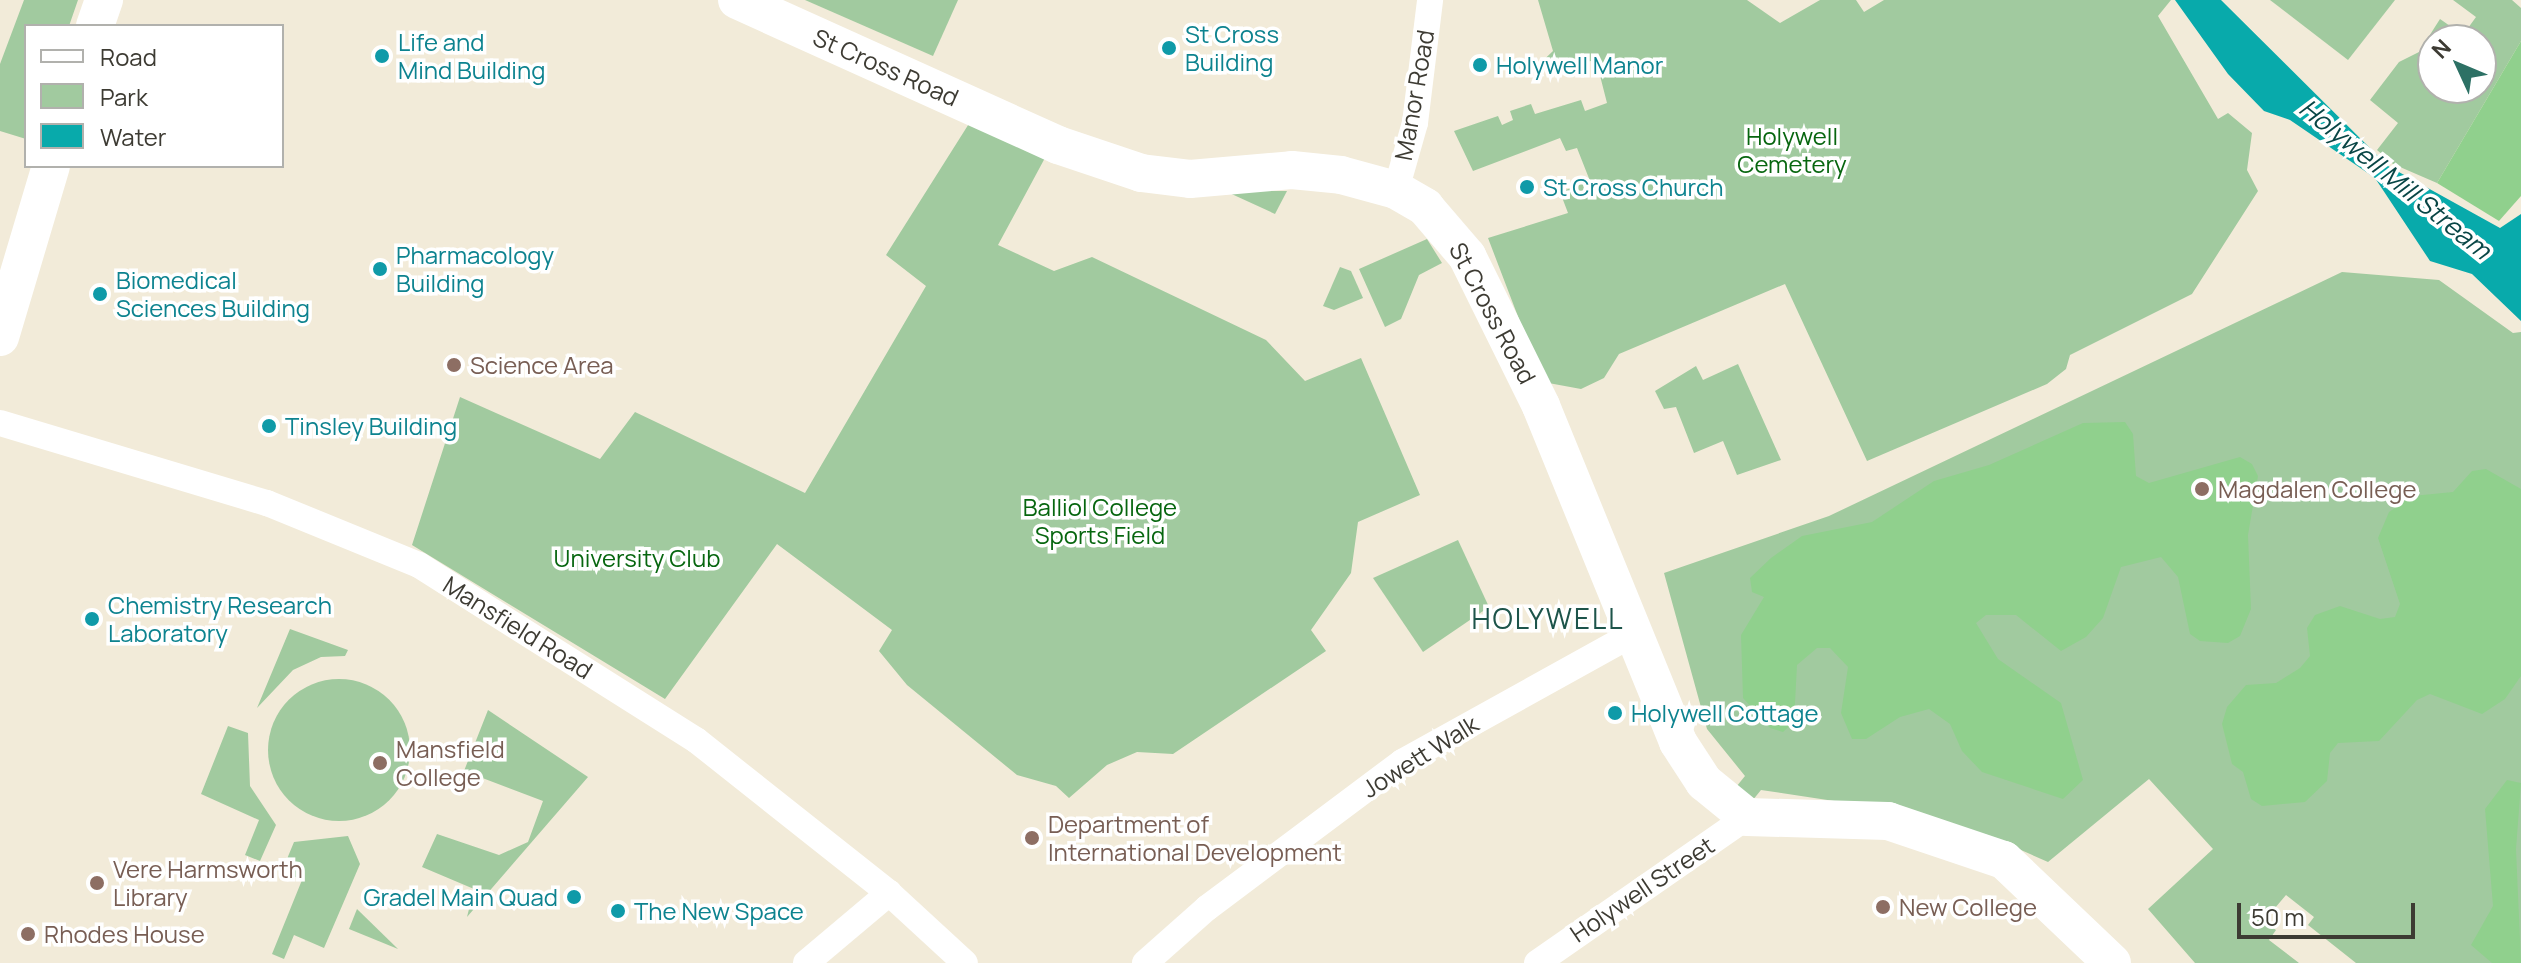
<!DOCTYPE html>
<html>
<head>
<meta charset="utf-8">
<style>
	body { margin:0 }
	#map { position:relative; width:2521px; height:963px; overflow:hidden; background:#f2ebd9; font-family:Manrope,sans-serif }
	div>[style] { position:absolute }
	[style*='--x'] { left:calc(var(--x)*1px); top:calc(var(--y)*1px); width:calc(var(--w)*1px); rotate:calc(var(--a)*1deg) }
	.green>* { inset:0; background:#a1ca9f }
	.round { border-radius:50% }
	.forest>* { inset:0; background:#90d08d }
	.water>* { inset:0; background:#08aaab }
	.street>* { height:26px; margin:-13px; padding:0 13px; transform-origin:13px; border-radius:13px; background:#fff }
	.secondary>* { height:38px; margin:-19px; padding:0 19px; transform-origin:19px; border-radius:19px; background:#fff }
	.dots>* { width:22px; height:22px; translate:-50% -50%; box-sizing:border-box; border:4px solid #fff; border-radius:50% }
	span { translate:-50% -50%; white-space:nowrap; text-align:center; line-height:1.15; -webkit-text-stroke:7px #fff; paint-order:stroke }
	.culture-label { font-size:24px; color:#0d838f }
	.left { translate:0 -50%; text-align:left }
	.right { translate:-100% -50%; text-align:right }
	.street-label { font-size:24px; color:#3d3b33 }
	.park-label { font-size:24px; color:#07660f }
	.education-label { font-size:24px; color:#785e54 }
	.water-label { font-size:26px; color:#094646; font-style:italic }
	.quarter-label { font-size:28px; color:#1d544a; letter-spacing:2px }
	.legend { position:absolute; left:24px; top:24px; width:260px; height:144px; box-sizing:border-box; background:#fff; border:2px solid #b1b1ad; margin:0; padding:10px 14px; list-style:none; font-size:24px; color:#3d3b33 }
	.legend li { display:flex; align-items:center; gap:16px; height:40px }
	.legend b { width:40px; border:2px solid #b1b1ad }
	.north { position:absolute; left:2417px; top:24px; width:80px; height:80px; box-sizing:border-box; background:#fff; border:2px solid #b1b1ad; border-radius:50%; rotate:314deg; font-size:22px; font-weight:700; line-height:32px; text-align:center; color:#3d3b33 }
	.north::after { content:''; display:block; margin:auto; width:28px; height:36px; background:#2d7165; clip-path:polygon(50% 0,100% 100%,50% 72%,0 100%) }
	.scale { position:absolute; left:2237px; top:903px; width:178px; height:36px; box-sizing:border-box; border:4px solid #3d3b33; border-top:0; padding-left:10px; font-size:24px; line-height:28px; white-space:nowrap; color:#3d3b33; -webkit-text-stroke:6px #fff; paint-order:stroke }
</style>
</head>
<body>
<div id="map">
	<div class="green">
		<i style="clip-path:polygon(24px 0,78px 0,69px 26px,26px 26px,26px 139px,0 131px,0 64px)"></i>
		<i style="clip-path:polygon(805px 0,958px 0,933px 56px)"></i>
		<i style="clip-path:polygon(1538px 0,1747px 0,1780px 23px,1820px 0,1856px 0,1864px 12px,1884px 0,2171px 0,2158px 16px,2218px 119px,2228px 113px,2252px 133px,2247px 170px,2258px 191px,2192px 294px,2070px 355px,2066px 369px,2047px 384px,1867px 461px,1785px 284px,1619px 354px,1604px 378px,1581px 389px,1543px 382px,1488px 238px,1568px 213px,1560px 192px,1590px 181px,1577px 148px,1566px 151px,1560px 138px,1473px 171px,1454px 131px,1498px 116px,1502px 125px,1513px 120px,1510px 111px,1531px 104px,1535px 114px,1581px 100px,1585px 111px,1607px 103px,1596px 60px,1530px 73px,1553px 51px)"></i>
		<i style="clip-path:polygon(2270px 0,2395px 0,2348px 60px)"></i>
		<i style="clip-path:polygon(evenodd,2453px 0,2512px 0,2521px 8px,2521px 41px,2437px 183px,2393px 164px,2377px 150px,2398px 123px,2370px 100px,2399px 62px,2419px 52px,2440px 19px,2463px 35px,2476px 17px,2453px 0,2433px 40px,2481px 40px,2481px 88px,2433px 88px,2433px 40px)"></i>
		<i style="clip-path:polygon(970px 122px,1046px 156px,998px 245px,1054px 271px,1092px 257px,1266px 340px,1305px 381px,1361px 358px,1420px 495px,1358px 522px,1351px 573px,1311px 630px,1326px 651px,1173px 754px,1137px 752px,1107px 765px,1069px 798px,1056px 786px,1017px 775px,907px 685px,879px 651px,892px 630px,777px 544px,665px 699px,412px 545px,460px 397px,600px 459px,635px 412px,805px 493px,926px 286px,886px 255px)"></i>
		<i style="clip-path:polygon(1225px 191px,1287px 191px,1275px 214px)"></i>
		<i style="clip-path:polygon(1427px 239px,1442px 263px,1419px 275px,1401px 319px,1385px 327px,1359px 269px)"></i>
		<i style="clip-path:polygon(1340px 267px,1351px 271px,1363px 298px,1334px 310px,1323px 306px)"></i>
		<i style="clip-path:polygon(2342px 272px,2439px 280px,2513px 333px,2521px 332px,2521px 963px,2356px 963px,2308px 925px,2314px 917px,2286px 895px,2264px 921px,2276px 930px,2269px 940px,2299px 963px,2195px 963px,2148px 909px,2213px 849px,2149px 779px,2048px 862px,1987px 835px,1834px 801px,1761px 790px,1748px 806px,1732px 792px,1745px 776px,1707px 729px,1664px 573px,1829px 516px)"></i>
		<i style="clip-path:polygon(1738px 364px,1781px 460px,1737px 475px,1723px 441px,1694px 453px,1676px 407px,1664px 409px,1655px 391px,1696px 366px,1703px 380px)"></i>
		<i style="clip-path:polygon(1458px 540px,1489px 607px,1423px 652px,1373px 578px)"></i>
		<i style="clip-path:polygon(290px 629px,348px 650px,345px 656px,321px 657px,293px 670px,257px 708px)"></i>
		<i class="round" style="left:268px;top:679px;width:142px;height:142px"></i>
		<i style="clip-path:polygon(488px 710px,588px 777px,467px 917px,474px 889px,422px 867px,437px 834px,499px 855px,528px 842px,543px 801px,464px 771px)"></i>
		<i style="clip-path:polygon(228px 726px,248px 733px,250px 786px,276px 825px,260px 861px,245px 855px,259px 820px,201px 794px)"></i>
		<i style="clip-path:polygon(348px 836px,360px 864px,324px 948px,294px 935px,284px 959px,272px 954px,302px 880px,282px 871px,294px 842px)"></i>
		<i style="clip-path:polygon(357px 909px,398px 949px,349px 929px)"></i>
	</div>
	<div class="forest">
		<i style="clip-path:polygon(2521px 41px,2521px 196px,2499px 221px,2437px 183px)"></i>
		<i style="clip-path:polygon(2125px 422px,2133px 434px,2136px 476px,2149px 483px,2240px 457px,2252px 464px,2258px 476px,2248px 535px,2251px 609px,2240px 636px,2228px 643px,2200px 641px,2190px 634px,2178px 577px,2161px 557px,2121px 567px,2103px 618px,2086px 637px,2061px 651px,2016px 615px,1986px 615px,1976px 623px,1998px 659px,2061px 703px,2083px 780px,2063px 799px,1982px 772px,1962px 751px,1950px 724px,1929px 709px,1900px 717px,1866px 739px,1852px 739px,1841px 713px,1848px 667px,1830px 648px,1817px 648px,1797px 665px,1794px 722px,1783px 732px,1770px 728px,1743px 698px,1741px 635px,1764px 597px,1752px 592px,1750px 578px,1771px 558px,1802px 536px,1872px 522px,1934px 481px,1989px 465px,2083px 423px)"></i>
		<i style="clip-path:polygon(2486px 469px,2521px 489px,2521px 676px,2505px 699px,2482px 714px,2430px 694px,2417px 700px,2379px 741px,2338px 743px,2330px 753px,2327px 781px,2305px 802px,2262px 806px,2251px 799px,2243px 772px,2232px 764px,2222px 724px,2227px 707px,2246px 685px,2276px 683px,2300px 668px,2310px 656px,2307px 628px,2315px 615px,2340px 606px,2380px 619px,2395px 617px,2400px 604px,2378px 538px,2389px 512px,2412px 496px,2453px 492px,2472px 471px)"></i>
		<i style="clip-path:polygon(2507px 780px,2521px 783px,2516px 849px,2521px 963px,2492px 963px,2471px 945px,2493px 906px,2485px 809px)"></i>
	</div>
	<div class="water">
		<i style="clip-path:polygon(2175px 0,2221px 0,2388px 166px,2500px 228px,2521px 214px,2521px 321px,2472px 274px,2430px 261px,2375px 178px,2290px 120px,2264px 111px,2228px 74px)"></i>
	</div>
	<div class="street">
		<i style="--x:1396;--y:190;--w:70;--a:-74.2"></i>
		<i style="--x:1415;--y:123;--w:124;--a:-83"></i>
		<i style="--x:0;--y:423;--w:279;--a:16.7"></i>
		<i style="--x:267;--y:503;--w:164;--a:22.2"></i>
		<i style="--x:419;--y:565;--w:328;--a:32.3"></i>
		<i style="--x:696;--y:740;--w:246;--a:38.4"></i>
		<i style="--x:889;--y:893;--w:103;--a:42.6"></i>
		<i style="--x:806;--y:963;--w:109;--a:-40.1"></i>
		<i style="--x:1145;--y:963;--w:83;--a:-41.6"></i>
		<i style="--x:1207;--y:908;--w:244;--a:-36.8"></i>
		<i style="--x:1402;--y:762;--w:269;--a:-29"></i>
		<i style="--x:1537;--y:963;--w:256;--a:-34.8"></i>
	</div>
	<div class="secondary">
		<i style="--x:737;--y:0;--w:352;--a:24.3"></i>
		<i style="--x:1058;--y:145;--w:88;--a:18.6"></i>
		<i style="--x:1141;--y:173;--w:49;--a:7"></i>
		<i style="--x:1190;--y:179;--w:102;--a:-5"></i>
		<i style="--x:1292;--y:170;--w:49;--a:5.8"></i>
		<i style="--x:1341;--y:175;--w:57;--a:15.3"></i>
		<i style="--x:1396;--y:190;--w:34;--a:30"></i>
		<i style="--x:1425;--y:207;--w:65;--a:49.4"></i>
		<i style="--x:1467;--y:256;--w:167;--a:63.7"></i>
		<i style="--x:1541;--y:406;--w:363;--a:67.8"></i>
		<i style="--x:1678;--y:742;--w:48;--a:57"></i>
		<i style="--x:1704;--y:782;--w:55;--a:39.1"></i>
		<i style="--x:1747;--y:817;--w:141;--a:1.6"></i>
		<i style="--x:1888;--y:821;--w:122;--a:18.6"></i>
		<i style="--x:2004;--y:860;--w:149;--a:43.6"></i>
		<i style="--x:95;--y:26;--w:28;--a:-71"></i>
		<i style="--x:0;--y:337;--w:178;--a:-73.4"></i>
	</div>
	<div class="dots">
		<i style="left:1169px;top:48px;background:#0f9aa8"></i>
		<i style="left:382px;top:56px;background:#0f9aa8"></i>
		<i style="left:1480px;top:65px;background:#0f9aa8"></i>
		<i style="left:1527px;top:187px;background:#0f9aa8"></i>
		<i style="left:380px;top:269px;background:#0f9aa8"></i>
		<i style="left:100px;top:294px;background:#0f9aa8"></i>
		<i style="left:454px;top:365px;background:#8d6e63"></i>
		<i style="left:269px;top:426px;background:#0f9aa8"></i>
		<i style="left:2202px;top:489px;background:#8d6e63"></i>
		<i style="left:92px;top:619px;background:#0f9aa8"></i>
		<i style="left:1615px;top:713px;background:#0f9aa8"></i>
		<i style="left:380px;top:763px;background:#8d6e63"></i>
		<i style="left:1032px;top:838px;background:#8d6e63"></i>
		<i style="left:97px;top:883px;background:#8d6e63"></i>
		<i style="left:574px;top:897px;background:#0f9aa8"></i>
		<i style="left:1883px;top:907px;background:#8d6e63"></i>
		<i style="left:618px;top:911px;background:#0f9aa8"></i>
		<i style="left:28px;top:934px;background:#8d6e63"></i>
	</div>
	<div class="culture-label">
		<span class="left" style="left:1185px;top:48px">St Cross<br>Building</span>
		<span class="left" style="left:398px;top:56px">Life and<br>Mind Building</span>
		<span class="left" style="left:1496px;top:65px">Holywell Manor</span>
		<span class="left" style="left:1543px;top:187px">St Cross Church</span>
		<span class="left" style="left:396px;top:269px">Pharmacology<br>Building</span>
		<span class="left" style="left:116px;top:294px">Biomedical<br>Sciences Building</span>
		<span class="left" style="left:285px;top:426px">Tinsley Building</span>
		<span class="left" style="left:108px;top:619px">Chemistry Research<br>Laboratory</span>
		<span class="left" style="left:1631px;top:713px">Holywell Cottage</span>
		<span class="right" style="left:558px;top:897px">Gradel Main Quad</span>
		<span class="left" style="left:634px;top:911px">The New Space</span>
	</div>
	<div class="street-label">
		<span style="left:886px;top:67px;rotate:24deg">St Cross Road</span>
		<span style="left:1414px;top:95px;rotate:-80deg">Manor Road</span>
		<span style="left:1493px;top:313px;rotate:62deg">St Cross Road</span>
		<span style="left:518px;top:627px;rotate:32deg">Mansfield Road</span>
		<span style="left:1420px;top:756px;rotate:-32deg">Jowett Walk</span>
		<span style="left:1642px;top:889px;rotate:-34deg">Holywell Street</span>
	</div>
	<div class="park-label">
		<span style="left:1792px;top:150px">Holywell<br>Cemetery</span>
		<span style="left:1100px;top:521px">Balliol College<br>Sports Field</span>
		<span style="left:637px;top:558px">University Club</span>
	</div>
	<div class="education-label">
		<span class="left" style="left:470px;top:365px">Science Area</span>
		<span class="left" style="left:2218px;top:489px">Magdalen College</span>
		<span class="left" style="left:396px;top:763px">Mansfield<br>College</span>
		<span class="left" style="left:1048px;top:838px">Department of<br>International Development</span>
		<span class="left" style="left:113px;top:883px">Vere Harmsworth<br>Library</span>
		<span class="left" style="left:1899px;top:907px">New College</span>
		<span class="left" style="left:44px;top:934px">Rhodes House</span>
	</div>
	<div class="water-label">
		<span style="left:2395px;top:179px;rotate:39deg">Holywell Mill Stream</span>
	</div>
	<div class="quarter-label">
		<span style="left:1548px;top:618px">HOLYWELL</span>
	</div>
	<ul class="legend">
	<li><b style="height:10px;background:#fff"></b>Road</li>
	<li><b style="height:22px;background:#a1ca9f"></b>Park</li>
	<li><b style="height:22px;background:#08aaab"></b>Water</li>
	</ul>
	<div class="north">N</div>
	<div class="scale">50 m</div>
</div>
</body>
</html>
